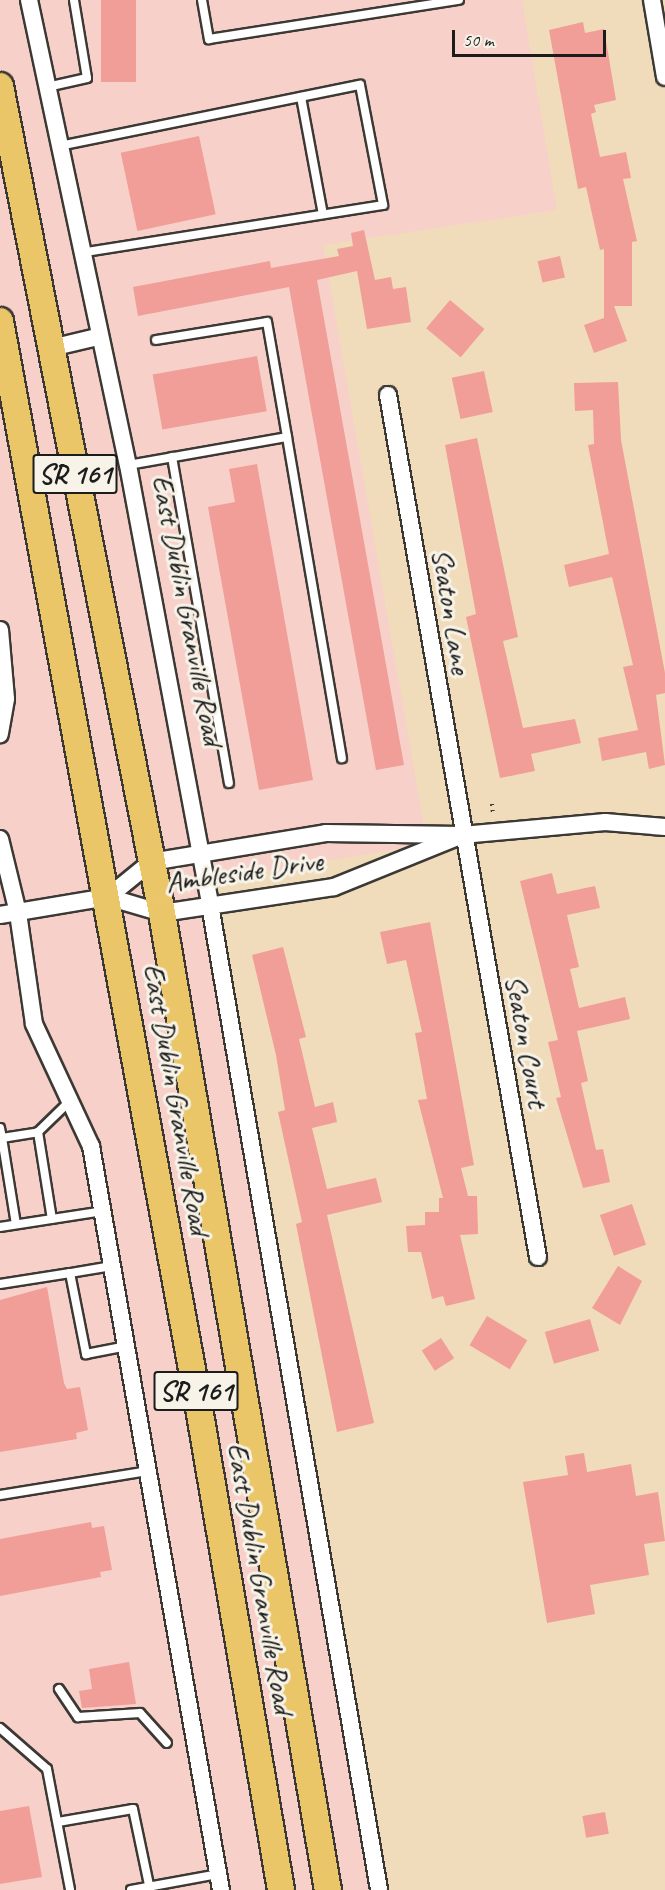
<!DOCTYPE html>
<html>
<head>
<meta charset="utf-8">
<style>
	body { margin:0 }
	#map { position:relative; width:665px; height:1890px; overflow:hidden; background:#f0dcbb; font-family:Caveat,sans-serif }
	div>[style] { position:absolute }
	[style*='--x'] { left:calc(var(--x)*1px); top:calc(var(--y)*1px); width:calc(var(--w)*1px); rotate:calc(var(--a)*1deg) }
	.built>* { inset:0; background:#f7d0ca }
	.building>* { inset:0; background:#f09e97; transform-origin:0 0 }
	.path>* { height:4px; margin-top:-2px; transform-origin:0; background:repeating-linear-gradient(90deg,#3c3934 0 1.5px,transparent 0 6px) }
	.roads { filter:drop-shadow(2px 0 #3c3934) drop-shadow(-2px 0 #3c3934) drop-shadow(0 2px #3c3934) drop-shadow(0 -2px #3c3934) }
	.lane>* { height:8px; margin:-4px; padding:0 4px; transform-origin:4px; border-radius:4px; background:#fff }
	.street>* { height:16px; margin:-8px; padding:0 8px; transform-origin:8px; border-radius:8px; background:#fff }
	.primary>* { height:26px; margin:-13px; padding:0 13px; transform-origin:13px; border-radius:13px; background:#ebc669 }
	span { translate:-50% -50%; white-space:nowrap; text-align:center; line-height:1.15; -webkit-text-stroke:6px #f7f3e8; paint-order:stroke }
	.shield-label span { padding:2px 4px; background:#f7f3e8; border:2px solid; border-radius:4px; -webkit-text-stroke-width:0 }
	.shield-label { font-size:28px; color:#1c1c1c; font-weight:700 }
	.street-label { font-size:30px; color:#1c1c1c }
	.scale { position:absolute; left:452px; top:30px; width:154px; height:27px; box-sizing:border-box; border:3px solid #1c1c1c; border-top:0; padding-left:8px; font-size:18px; line-height:21px; white-space:nowrap; color:#1c1c1c; -webkit-text-stroke:4px #f7f3e8; paint-order:stroke }
</style>
</head>
<body>
<div id="map">
	<div class="built">
		<i style="clip-path:polygon(0 0,522px 0,557px 210px,323px 245px,427px 844px,196px 882px,377px 1890px,0 1890px)"></i>
	</div>
	<div class="building">
		<i style="left:101px;top:0;width:35px;height:82px"></i>
		<i style="clip-path:polygon(583px 22px,585px 33px,604px 29px,616px 100px,594px 105px,596px 112px,591px 114px,600px 157px,626px 152px,631px 178px,623px 179px,637px 241px,632px 242px,632px 306px,614px 306px,627px 341px,594px 353px,584px 325px,604px 318px,604px 249px,600px 250px,586px 187px,578px 189px,549px 30px)"></i>
		<i style="left:199px;top:136px;width:80px;height:80px;rotate:78deg"></i>
		<i style="clip-path:polygon(364px 230px,375px 280px,391px 277px,393px 289px,406px 287px,411px 322px,367px 329px,357px 271px,317px 280px,404px 765px,376px 770px,289px 287px,138px 316px,133px 287px,270px 261px,271px 268px,339px 256px,337px 249px,353px 246px,351px 233px)"></i>
		<i style="left:560px;top:256px;width:22px;height:23px;rotate:77deg"></i>
		<i style="left:450px;top:300px;width:45px;height:37px;rotate:40deg"></i>
		<i style="left:257px;top:356px;width:56px;height:106px;rotate:80deg"></i>
		<i style="left:484px;top:371px;width:42px;height:33px;rotate:78deg"></i>
		<i style="clip-path:polygon(618px 382px,621px 440px,665px 673px,665px 693px,656px 695px,665px 765px,649px 769px,646px 752px,602px 761px,598px 738px,638px 730px,623px 667px,633px 665px,612px 577px,569px 587px,564px 565px,609px 554px,588px 445px,594px 444px,593px 410px,575px 411px,574px 383px)"></i>
		<i style="clip-path:polygon(477px 438px,518px 637px,503px 641px,523px 728px,575px 719px,581px 743px,531px 754px,535px 771px,500px 778px,466px 617px,476px 614px,445px 445px)"></i>
		<i style="clip-path:polygon(257px 464px,313px 780px,259px 790px,208px 507px,235px 502px,229px 469px)"></i>
		<i style="clip-path:polygon(552px 873px,557px 894px,595px 886px,600px 908px,567px 915px,579px 967px,570px 969px,579px 1008px,625px 997px,630px 1019px,577px 1031px,588px 1081px,581px 1083px,596px 1150px,603px 1149px,610px 1182px,583px 1188px,556px 1098px,561px 1097px,548px 1042px,558px 1040px,520px 881px)"></i>
		<i style="clip-path:polygon(430px 922px,474px 1165px,461px 1168px,468px 1196px,477px 1196px,478px 1234px,460px 1235px,475px 1299px,446px 1306px,443px 1296px,432px 1299px,421px 1252px,408px 1252px,406px 1226px,425px 1225px,425px 1212px,439px 1212px,439px 1198px,443px 1198px,418px 1100px,427px 1099px,415px 1033px,422px 1032px,406px 960px,387px 964px,380px 932px)"></i>
		<i style="clip-path:polygon(283px 947px,306px 1037px,299px 1039px,315px 1107px,333px 1102px,337px 1122px,312px 1128px,327px 1189px,376px 1178px,382px 1202px,327px 1215px,374px 1423px,337px 1432px,296px 1224px,302px 1222px,278px 1112px,285px 1110px,276px 1055px,252px 955px)"></i>
		<i style="left:632px;top:1204px;width:43px;height:34px;rotate:71deg"></i>
		<i style="clip-path:polygon(618px 1266px,642px 1281px,620px 1325px,592px 1308px)"></i>
		<i style="clip-path:polygon(47px 1287px,64px 1383px,67px 1389px,80px 1387px,88px 1430px,76px 1433px,77px 1439px,0 1452px,0 1300px)"></i>
		<i style="left:487px;top:1316px;width:47px;height:34px;rotate:31deg"></i>
		<i style="left:590px;top:1319px;width:33px;height:47px;rotate:74deg"></i>
		<i style="left:441px;top:1338px;width:24px;height:23px;rotate:57deg"></i>
		<i style="clip-path:polygon(584px 1453px,587px 1472px,631px 1464px,636px 1496px,658px 1492px,665px 1541px,644px 1544px,649px 1575px,590px 1585px,595px 1614px,547px 1623px,523px 1482px,568px 1475px,565px 1456px)"></i>
		<i style="clip-path:polygon(91px 1522px,92px 1528px,104px 1526px,112px 1570px,100px 1572px,101px 1577px,0 1596px,0 1539px)"></i>
		<i style="clip-path:polygon(129px 1662px,136px 1704px,82px 1708px,79px 1691px,92px 1689px,89px 1669px)"></i>
		<i style="clip-path:polygon(29px 1806px,42px 1877px,0 1884px,0 1811px)"></i>
		<i style="left:605px;top:1812px;width:22px;height:23px;rotate:80deg"></i>
	</div>
	<div class="path">
		<i style="--x:492;--y:804;--w:10;--a:84"></i>
	</div>
	<div class="roads">
		<div class="lane">
			<i style="--x:202;--y:0;--w:40;--a:80"></i>
			<i style="--x:209;--y:39;--w:253;--a:-8.9"></i>
			<i style="--x:47;--y:87;--w:41;--a:-12.7"></i>
			<i style="--x:87;--y:78;--w:79;--a:-99.5"></i>
			<i style="--x:301;--y:97;--w:119;--a:79.4"></i>
			<i style="--x:59;--y:146;--w:307;--a:-11.5"></i>
			<i style="--x:360;--y:85;--w:122;--a:79.1"></i>
			<i style="--x:383;--y:205;--w:307;--a:171"></i>
			<i style="--x:156;--y:340;--w:112;--a:-9.2"></i>
			<i style="--x:267;--y:322;--w:117;--a:80.1"></i>
			<i style="--x:172;--y:457;--w:331;--a:80.1"></i>
			<i style="--x:128;--y:465;--w:161;--a:-10"></i>
			<i style="--x:287;--y:437;--w:326;--a:80.3"></i>
			<i style="--x:0;--y:1128;--w:10;--a:79"></i>
			<i style="--x:2;--y:1138;--w:36;--a:-9"></i>
			<i style="--x:38;--y:1132;--w:45;--a:-44.1"></i>
			<i style="--x:38;--y:1132;--w:88;--a:80.9"></i>
			<i style="--x:2;--y:1138;--w:87;--a:80.8"></i>
			<i style="--x:0;--y:1227;--w:104;--a:-8.8"></i>
			<i style="--x:112;--y:1266;--w:43;--a:170.5"></i>
			<i style="--x:70;--y:1273;--w:83;--a:78.8"></i>
			<i style="--x:86;--y:1354;--w:42;--a:-11"></i>
			<i style="--x:0;--y:1284;--w:71;--a:-8.9"></i>
			<i style="--x:0;--y:1495;--w:150;--a:-9.2"></i>
			<i style="--x:59;--y:1689;--w:34;--a:56"></i>
			<i style="--x:78;--y:1717;--w:62;--a:-3.7"></i>
			<i style="--x:140;--y:1713;--w:40;--a:48"></i>
			<i style="--x:0;--y:1728;--w:62;--a:41.1"></i>
			<i style="--x:47;--y:1769;--w:123;--a:79.2"></i>
			<i style="--x:58;--y:1822;--w:76;--a:-9.8"></i>
			<i style="--x:133;--y:1809;--w:83;--a:78.1"></i>
			<i style="--x:131;--y:1890;--w:88;--a:-10.4"></i>
		</div>
		<div class="street">
			<i style="--x:29;--y:0;--w:475;--a:78"></i>
			<i style="--x:128;--y:465;--w:448;--a:79.4"></i>
			<i style="--x:210;--y:905;--w:999;--a:80.26"></i>
			<i style="--x:652;--y:0;--w:78;--a:80.4"></i>
			<i style="--x:51;--y:348;--w:47;--a:-13.4"></i>
			<i style="--x:388;--y:395;--w:875;--a:80.13"></i>
			<i style="--x:0;--y:630;--w:69;--a:85"></i>
			<i style="--x:6;--y:699;--w:36;--a:100"></i>
			<i style="--x:0;--y:839;--w:76;--a:76.3"></i>
			<i style="--x:18;--y:913;--w:112;--a:81.8"></i>
			<i style="--x:34;--y:1024;--w:135;--a:65"></i>
			<i style="--x:91;--y:1146;--w:755;--a:80.09"></i>
			<i style="--x:108;--y:897;--w:55;--a:-39.1"></i>
			<i style="--x:151;--y:862;--w:177;--a:-9.4"></i>
			<i style="--x:326;--y:833;--w:136;--a:0.8"></i>
			<i style="--x:462;--y:835;--w:144;--a:-5.2"></i>
			<i style="--x:605;--y:822;--w:60;--a:4.8"></i>
			<i style="--x:0;--y:915;--w:109;--a:-9.5"></i>
			<i style="--x:108;--y:897;--w:56;--a:16.5"></i>
			<i style="--x:162;--y:913;--w:174;--a:-8.6"></i>
			<i style="--x:334;--y:887;--w:131;--a:-22"></i>
		</div>
		<div class="primary">
			<i style="--x:0;--y:86;--w:843;--a:78.92"></i>
			<i style="--x:162;--y:913;--w:991;--a:80.36"></i>
			<i style="--x:0;--y:321;--w:1093;--a:79.62"></i>
			<i style="--x:197;--y:1396;--w:501;--a:80.35"></i>
		</div>
	</div>
	<div class="shield-label">
		<span style="left:75px;top:474px">SR 161</span>
		<span style="left:196px;top:1391px">SR 161</span>
	</div>
	<div class="street-label">
		<span style="left:188px;top:610px;rotate:79deg">East Dublin Granville Road</span>
		<span style="left:452px;top:611px;rotate:81deg">Seaton Lane</span>
		<span style="left:244px;top:871px;rotate:-8deg">Ambleside Drive</span>
		<span style="left:527px;top:1041px;rotate:80deg">Seaton Court</span>
		<span style="left:177px;top:1099px;rotate:80deg">East Dublin Granville Road</span>
		<span style="left:261px;top:1578px;rotate:80deg">East Dublin Granville Road</span>
	</div>
	<div class="scale">50 m</div>
</div>
</body>
</html>
